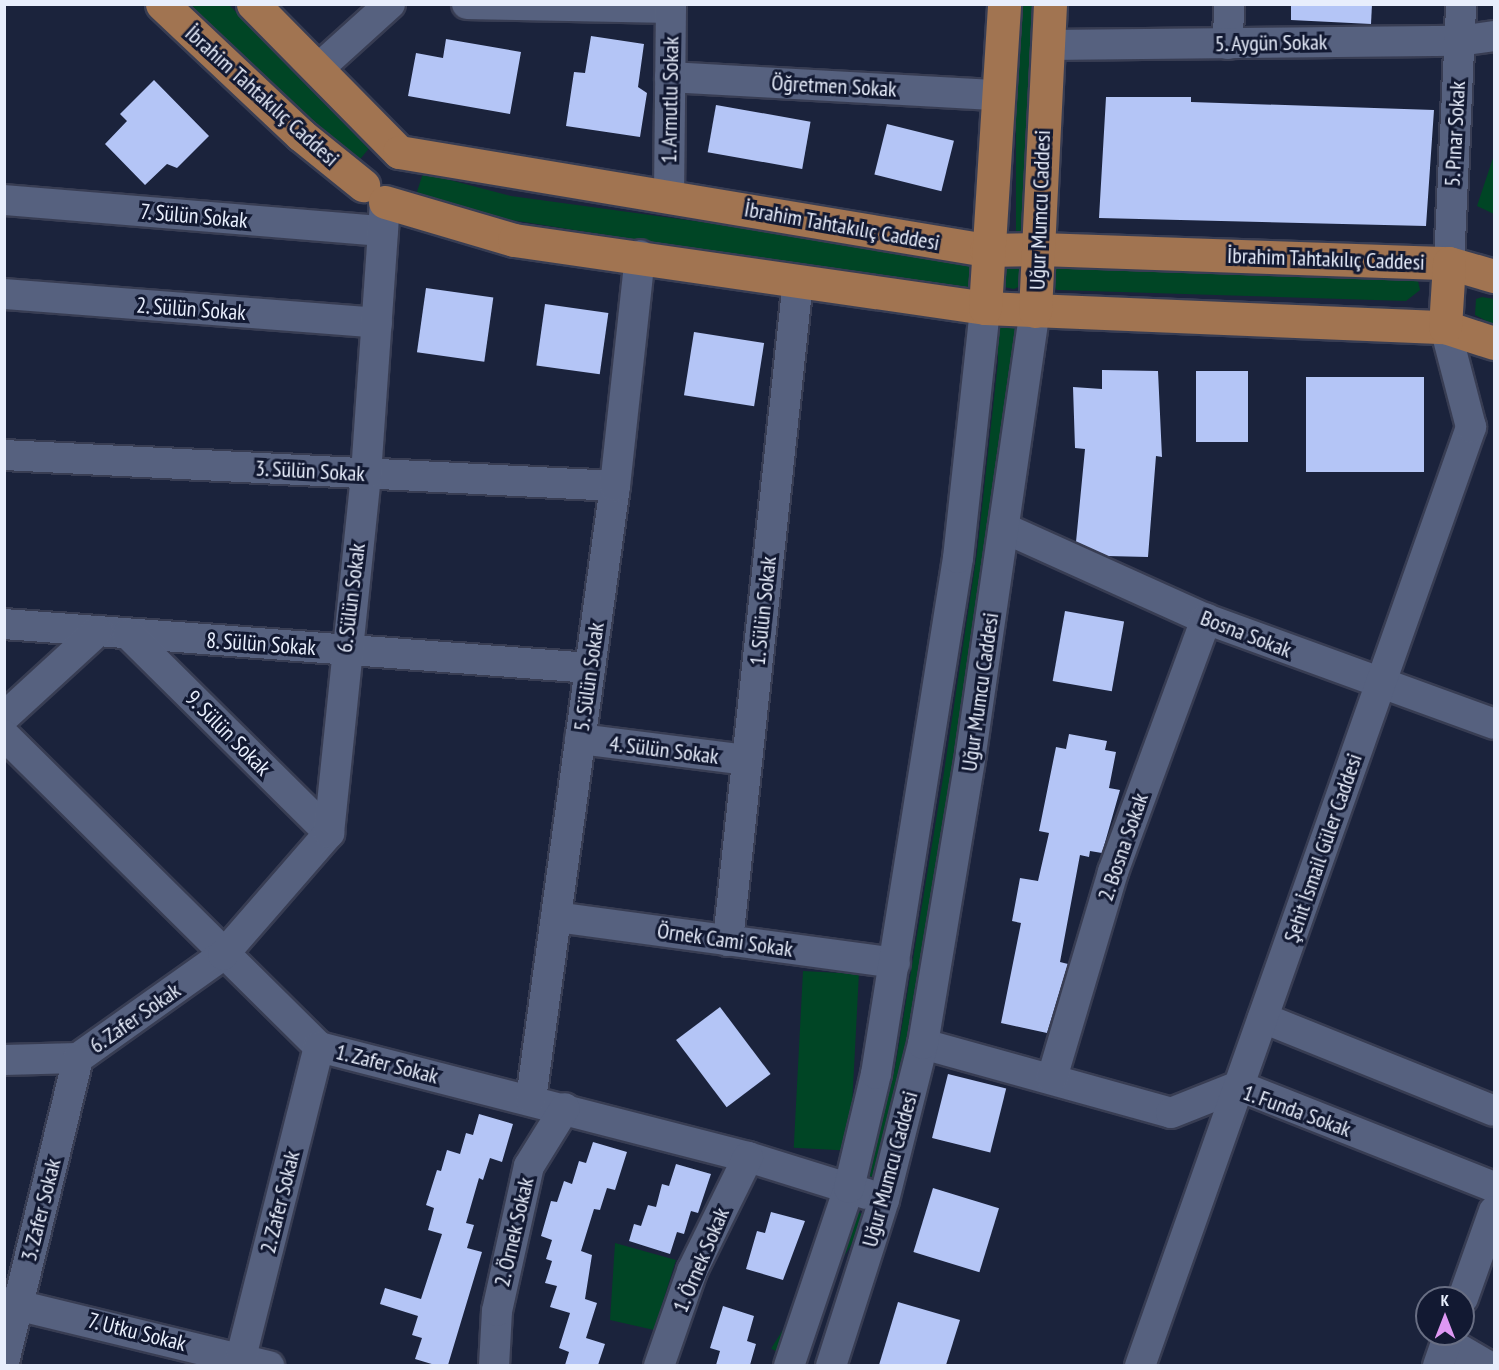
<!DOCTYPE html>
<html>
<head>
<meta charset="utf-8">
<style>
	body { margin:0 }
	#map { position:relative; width:1499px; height:1370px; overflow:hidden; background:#1b233c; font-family:"PT Sans Narrow",sans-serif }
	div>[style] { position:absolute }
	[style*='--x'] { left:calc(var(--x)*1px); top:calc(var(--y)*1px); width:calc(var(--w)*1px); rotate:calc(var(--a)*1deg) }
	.green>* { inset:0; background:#004525; transform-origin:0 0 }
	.building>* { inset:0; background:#b4c5f6; transform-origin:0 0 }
	.roads { filter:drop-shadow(2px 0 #383d53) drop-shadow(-2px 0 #383d53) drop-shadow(0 2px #383d53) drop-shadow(0 -2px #383d53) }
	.minor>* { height:30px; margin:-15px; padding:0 15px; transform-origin:15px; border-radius:15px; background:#56617f }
	.major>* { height:33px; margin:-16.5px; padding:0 16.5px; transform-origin:16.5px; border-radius:16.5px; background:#a17451 }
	span { translate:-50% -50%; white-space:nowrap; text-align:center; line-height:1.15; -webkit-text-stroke:6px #121932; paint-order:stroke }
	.street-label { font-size:22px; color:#e8eefc }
	.frame { position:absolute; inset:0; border:6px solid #e8eefc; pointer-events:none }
	.north { position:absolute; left:1415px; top:1286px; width:60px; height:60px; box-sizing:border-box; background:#121932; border:2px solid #686e83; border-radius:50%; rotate:0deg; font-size:16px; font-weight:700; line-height:24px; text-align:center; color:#e8eefc }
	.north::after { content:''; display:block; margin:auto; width:21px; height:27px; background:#de98f3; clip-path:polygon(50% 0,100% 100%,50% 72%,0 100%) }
</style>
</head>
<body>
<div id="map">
	<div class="green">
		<i style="clip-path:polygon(190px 5px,229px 5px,371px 146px,356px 164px)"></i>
		<i style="left:1016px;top:5px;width:21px;height:226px"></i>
		<i style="clip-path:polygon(1494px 155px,1494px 214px,1477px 206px)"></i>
		<i style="clip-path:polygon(423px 173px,511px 196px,834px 240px,970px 265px,977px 269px,973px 290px,960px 291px,479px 215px,415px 198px)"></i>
		<i style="clip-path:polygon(1021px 263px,1023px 285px,1014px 289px,1004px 287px,1000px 266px)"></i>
		<i style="clip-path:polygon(1058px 265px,1410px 277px,1418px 281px,1420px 290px,1406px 301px,1057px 290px,1051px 285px,1052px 270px)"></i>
		<i style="clip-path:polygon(1482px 297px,1494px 299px,1494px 325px,1475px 315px,1476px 299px)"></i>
		<i style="clip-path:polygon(997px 325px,1018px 328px,927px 956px,880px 1179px,869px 1176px,895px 1068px,944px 772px,977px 553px,998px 362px)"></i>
		<i style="left:803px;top:971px;width:56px;height:177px;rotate:3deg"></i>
		<i style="left:857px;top:1211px;width:13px;height:162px;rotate:32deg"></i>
		<i style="clip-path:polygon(615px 1243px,676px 1260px,654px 1330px,610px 1320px)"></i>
	</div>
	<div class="building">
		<i style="clip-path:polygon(1291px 4px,1372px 4px,1371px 24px,1291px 20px)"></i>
		<i style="clip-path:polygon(591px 36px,644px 44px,638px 87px,647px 93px,640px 137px,566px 126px,574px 72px,585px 73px)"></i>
		<i style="clip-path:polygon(446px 39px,521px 52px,510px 114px,408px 96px,416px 53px,443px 58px)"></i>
		<i style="clip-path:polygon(154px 80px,209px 136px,177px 168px,167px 164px,145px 185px,105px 144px,127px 121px,120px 114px)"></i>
		<i style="clip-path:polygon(1106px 97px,1191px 97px,1191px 102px,1434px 110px,1426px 226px,1099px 218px)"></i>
		<i style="left:716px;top:105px;width:96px;height:48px;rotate:10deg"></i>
		<i style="left:887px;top:124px;width:69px;height:52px;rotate:14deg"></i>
		<i style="left:426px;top:288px;width:68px;height:65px;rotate:8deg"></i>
		<i style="left:545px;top:304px;width:64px;height:62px;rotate:8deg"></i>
		<i style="left:694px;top:332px;width:71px;height:64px;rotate:9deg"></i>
		<i style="clip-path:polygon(1102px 370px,1158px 371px,1162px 457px,1156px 456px,1148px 557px,1107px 556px,1076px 542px,1085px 449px,1075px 448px,1073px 387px,1102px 389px)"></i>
		<i style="left:1196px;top:371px;width:52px;height:71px"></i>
		<i style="left:1306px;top:377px;width:118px;height:95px"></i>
		<i style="left:1065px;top:611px;width:60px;height:71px;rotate:10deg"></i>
		<i style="clip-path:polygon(1069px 734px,1107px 741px,1105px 750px,1116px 752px,1109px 788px,1120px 790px,1102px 853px,1090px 851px,1089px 857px,1080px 855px,1060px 962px,1068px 964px,1047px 1033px,1001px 1023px,1021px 923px,1012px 921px,1020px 878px,1038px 881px,1049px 833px,1039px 831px,1056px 747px,1066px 749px)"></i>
		<i style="left:720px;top:1007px;width:84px;height:55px;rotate:53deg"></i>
		<i style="left:948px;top:1074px;width:60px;height:66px;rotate:14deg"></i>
		<i style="clip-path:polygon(479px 1114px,513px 1124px,502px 1162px,490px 1158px,483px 1180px,479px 1178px,466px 1223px,474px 1225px,467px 1248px,482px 1252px,448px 1365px,435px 1365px,415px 1359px,422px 1338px,412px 1335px,418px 1316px,380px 1304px,385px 1288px,421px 1299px,442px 1234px,428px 1230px,434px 1208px,426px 1205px,437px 1170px,441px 1171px,447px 1150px,460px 1154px,466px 1133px,473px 1135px)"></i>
		<i style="clip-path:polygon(593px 1142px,627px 1152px,615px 1190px,607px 1188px,600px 1210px,594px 1209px,581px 1251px,592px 1255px,585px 1299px,597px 1303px,586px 1338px,605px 1344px,598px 1365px,565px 1365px,569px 1352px,559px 1348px,570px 1313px,550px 1307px,557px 1286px,545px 1283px,552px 1261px,546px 1259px,552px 1240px,541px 1236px,551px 1201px,557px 1202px,564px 1181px,572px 1184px,579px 1161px,586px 1163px)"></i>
		<i style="clip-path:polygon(676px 1164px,711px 1174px,698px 1213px,691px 1211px,684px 1234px,677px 1232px,670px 1254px,629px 1241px,634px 1224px,641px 1226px,648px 1205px,656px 1207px,662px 1184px,669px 1186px)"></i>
		<i style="left:933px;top:1188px;width:69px;height:67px;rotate:17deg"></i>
		<i style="clip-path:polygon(771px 1212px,805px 1221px,783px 1280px,746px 1269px,757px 1231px,765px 1233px)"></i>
		<i style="clip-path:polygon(898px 1302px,960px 1320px,946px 1365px,879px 1365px)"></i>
		<i style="clip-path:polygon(723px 1306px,754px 1316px,747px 1341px,756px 1344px,750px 1365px,716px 1365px,720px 1351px,710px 1348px)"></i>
	</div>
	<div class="roads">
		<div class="minor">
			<i style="--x:467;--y:4;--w:204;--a:1.1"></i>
			<i style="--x:1228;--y:44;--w:40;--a:-88.6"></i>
			<i style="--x:1047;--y:45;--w:412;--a:-0.6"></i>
			<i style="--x:1459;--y:41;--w:35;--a:-8"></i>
			<i style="--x:318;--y:69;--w:97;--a:-42.1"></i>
			<i style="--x:670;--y:77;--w:327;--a:3.2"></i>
			<i style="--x:669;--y:196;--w:192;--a:-89.4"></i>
			<i style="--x:4;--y:200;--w:380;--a:4.7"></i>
			<i style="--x:1449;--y:263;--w:259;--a:-87.3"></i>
			<i style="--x:4;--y:294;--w:374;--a:4.4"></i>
			<i style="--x:4;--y:455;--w:612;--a:2.9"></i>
			<i style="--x:1004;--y:528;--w:222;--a:24.3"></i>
			<i style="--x:1206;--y:619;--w:307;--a:20"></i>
			<i style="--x:4;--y:624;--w:588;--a:4.29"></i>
			<i style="--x:128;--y:634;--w:283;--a:44.7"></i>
			<i style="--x:4;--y:717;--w:127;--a:-42.5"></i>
			<i style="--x:4;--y:735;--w:443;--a:44.7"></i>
			<i style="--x:319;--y:1047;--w:443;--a:14.4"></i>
			<i style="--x:748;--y:1157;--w:125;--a:17.3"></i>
			<i style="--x:580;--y:739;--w:168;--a:7.2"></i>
			<i style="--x:556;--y:917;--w:342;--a:7.7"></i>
			<i style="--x:728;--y:941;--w:664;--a:-83.95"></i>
			<i style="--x:1263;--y:1018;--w:249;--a:21.9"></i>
			<i style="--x:923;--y:1044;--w:257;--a:15.5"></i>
			<i style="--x:1171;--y:1113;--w:73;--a:-21.7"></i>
			<i style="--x:1239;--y:1086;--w:274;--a:21.6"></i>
			<i style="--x:4;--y:1060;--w:74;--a:-1.5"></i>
			<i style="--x:78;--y:1058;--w:178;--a:-35.4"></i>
			<i style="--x:223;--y:955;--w:162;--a:-49"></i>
			<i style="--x:329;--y:833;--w:361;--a:-84.1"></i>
			<i style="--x:366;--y:474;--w:273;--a:-86"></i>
			<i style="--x:1052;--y:1078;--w:215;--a:-73.5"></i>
			<i style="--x:1113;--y:872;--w:270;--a:-69.8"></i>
			<i style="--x:531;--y:1099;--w:619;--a:-82.2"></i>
			<i style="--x:615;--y:486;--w:232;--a:-83.8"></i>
			<i style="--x:1463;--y:1298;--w:92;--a:-70.4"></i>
			<i style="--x:4;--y:1302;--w:273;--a:13.6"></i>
			<i style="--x:1447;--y:1342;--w:48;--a:30.3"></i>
			<i style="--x:241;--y:1357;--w:320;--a:-75.9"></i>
			<i style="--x:4;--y:1362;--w:313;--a:-76.3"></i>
			<i style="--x:494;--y:1366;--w:55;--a:-86.9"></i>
			<i style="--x:497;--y:1311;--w:148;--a:-77.6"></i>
			<i style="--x:529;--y:1166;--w:68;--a:-58.2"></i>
			<i style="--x:659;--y:1366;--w:101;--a:-70.8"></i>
			<i style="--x:692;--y:1271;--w:127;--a:-63.8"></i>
			<i style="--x:789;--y:1366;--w:188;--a:-71.4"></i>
			<i style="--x:849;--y:1188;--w:117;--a:-76.7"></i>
			<i style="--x:876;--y:1074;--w:522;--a:-80.97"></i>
			<i style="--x:958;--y:558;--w:251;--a:-83.8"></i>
			<i style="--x:831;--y:1366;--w:174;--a:-72.3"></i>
			<i style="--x:884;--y:1200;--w:161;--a:-76"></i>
			<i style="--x:923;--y:1044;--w:295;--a:-80.6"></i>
			<i style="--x:971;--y:753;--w:447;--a:-81.8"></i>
			<i style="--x:1140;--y:1366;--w:996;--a:-70.58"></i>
			<i style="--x:1471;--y:427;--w:103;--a:-104.6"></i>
			<i style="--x:1438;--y:1366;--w:34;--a:-71"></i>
		</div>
		<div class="major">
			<i style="--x:162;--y:4;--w:191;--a:43.3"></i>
			<i style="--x:301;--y:135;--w:80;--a:38.9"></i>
			<i style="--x:253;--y:4;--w:208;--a:45.4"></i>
			<i style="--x:399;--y:152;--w:595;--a:9.48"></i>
			<i style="--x:986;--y:250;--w:54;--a:-1.1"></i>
			<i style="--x:1040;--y:249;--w:409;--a:2"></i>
			<i style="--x:1449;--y:263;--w:47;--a:16.1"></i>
			<i style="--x:385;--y:202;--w:134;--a:16.4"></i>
			<i style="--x:514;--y:240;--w:476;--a:8.2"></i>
			<i style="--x:985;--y:308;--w:460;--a:2.4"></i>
			<i style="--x:1445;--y:327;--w:52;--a:18.1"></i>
			<i style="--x:985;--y:308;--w:305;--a:-86.4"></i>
			<i style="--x:1035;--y:311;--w:307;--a:-87.2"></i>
			<i style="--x:1445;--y:327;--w:64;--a:-86.4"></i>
		</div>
	</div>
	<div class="street-label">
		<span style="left:1271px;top:43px;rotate:-1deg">5. Aygün Sokak</span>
		<span style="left:834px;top:86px;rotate:3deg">Öğretmen Sokak</span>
		<span style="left:262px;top:96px;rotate:42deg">İbrahim Tahtakılıç Caddesi</span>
		<span style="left:670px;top:100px;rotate:-89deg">1. Armutlu Sokak</span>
		<span style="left:1455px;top:134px;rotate:-87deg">5. Pınar Sokak</span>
		<span style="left:1040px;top:210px;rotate:-88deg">Uğur Mumcu Caddesi</span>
		<span style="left:194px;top:216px;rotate:5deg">7. Sülün Sokak</span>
		<span style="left:842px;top:226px;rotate:10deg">İbrahim Tahtakılıç Caddesi</span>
		<span style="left:1326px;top:259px;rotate:2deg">İbrahim Tahtakılıç Caddesi</span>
		<span style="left:191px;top:309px;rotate:4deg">2. Sülün Sokak</span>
		<span style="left:310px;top:471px;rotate:3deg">3. Sülün Sokak</span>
		<span style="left:351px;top:598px;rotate:-83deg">6. Sülün Sokak</span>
		<span style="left:763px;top:611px;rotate:-84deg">1. Sülün Sokak</span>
		<span style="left:1246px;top:634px;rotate:21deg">Bosna Sokak</span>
		<span style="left:261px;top:644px;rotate:4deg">8. Sülün Sokak</span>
		<span style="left:589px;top:677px;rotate:-82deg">5. Sülün Sokak</span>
		<span style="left:980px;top:692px;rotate:-82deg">Uğur Mumcu Caddesi</span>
		<span style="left:228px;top:733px;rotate:45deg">9. Sülün Sokak</span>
		<span style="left:664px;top:750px;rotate:7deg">4. Sülün Sokak</span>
		<span style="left:1123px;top:847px;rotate:-71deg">2. Bosna Sokak</span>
		<span style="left:1323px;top:848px;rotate:-71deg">Şehit İsmail Güler Caddesi</span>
		<span style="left:725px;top:940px;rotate:8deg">Örnek Cami Sokak</span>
		<span style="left:135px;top:1018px;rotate:-35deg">6. Zafer Sokak</span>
		<span style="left:387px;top:1064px;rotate:14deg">1. Zafer Sokak</span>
		<span style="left:1297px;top:1111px;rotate:20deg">1. Funda Sokak</span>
		<span style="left:890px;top:1169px;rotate:-75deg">Uğur Mumcu Caddesi</span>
		<span style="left:280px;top:1202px;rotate:-76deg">2. Zafer Sokak</span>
		<span style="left:41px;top:1210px;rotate:-76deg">3. Zafer Sokak</span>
		<span style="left:514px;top:1232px;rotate:-77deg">2. Örnek Sokak</span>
		<span style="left:701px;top:1260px;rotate:-67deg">1. Örnek Sokak</span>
		<span style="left:137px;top:1332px;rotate:14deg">7. Utku Sokak</span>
	</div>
	<div class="frame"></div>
	<div class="north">K</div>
</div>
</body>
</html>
